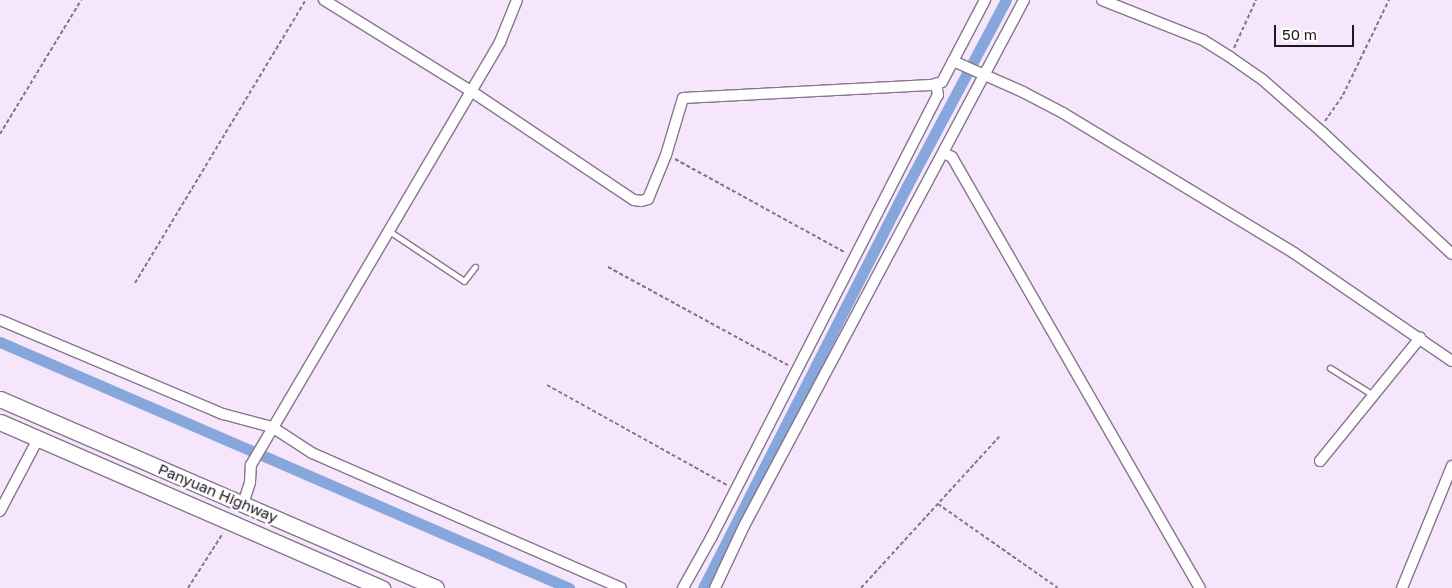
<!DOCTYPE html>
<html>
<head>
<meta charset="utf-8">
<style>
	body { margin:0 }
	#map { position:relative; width:1452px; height:588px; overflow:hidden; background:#f5e6fc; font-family:"Golos Text",sans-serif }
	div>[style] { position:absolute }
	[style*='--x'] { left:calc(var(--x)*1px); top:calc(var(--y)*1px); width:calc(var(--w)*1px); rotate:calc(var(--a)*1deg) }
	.canal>* { height:11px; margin:-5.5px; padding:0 5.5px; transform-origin:5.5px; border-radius:5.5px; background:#86a6dc }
	.path>* { height:2px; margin-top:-1px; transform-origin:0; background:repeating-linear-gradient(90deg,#827787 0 4px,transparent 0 6.5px) }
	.roads { filter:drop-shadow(1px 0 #86758e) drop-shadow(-1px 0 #86758e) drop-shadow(0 1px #86758e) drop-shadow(0 -1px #86758e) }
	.lane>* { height:5px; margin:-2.5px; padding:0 2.5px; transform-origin:2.5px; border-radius:2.5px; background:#fff }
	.street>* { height:10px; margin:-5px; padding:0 5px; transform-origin:5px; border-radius:5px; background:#fff }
	.secondary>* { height:15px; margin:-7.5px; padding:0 7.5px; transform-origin:7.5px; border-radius:7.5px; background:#fff }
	span { translate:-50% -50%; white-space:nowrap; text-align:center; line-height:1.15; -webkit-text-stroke:4.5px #fff; paint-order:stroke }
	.street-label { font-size:15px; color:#1f1822 }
	.scale { position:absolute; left:1274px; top:25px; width:80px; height:22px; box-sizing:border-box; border:2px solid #1f1822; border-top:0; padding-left:6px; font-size:15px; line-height:18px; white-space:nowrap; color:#1f1822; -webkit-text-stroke:4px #fff; paint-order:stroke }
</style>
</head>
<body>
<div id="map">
	<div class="canal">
		<i style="--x:0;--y:342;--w:620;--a:23.38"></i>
		<i style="--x:703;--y:588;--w:451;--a:-63.1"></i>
		<i style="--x:907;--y:186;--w:211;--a:-62"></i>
	</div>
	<div class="path">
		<i style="--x:1234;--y:48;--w:53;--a:-65.4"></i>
		<i style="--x:1325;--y:121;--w:32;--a:-55"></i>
		<i style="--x:1343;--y:95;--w:106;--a:-64.2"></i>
		<i style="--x:0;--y:134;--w:157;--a:-58.8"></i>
		<i style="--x:675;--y:159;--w:195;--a:28.8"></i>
		<i style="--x:608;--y:267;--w:205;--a:28.6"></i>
		<i style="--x:135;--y:283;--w:331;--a:-58.9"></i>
		<i style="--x:547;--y:385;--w:206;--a:29.1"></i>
		<i style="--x:938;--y:504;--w:146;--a:35"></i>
		<i style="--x:188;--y:588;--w:65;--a:-57.5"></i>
		<i style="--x:861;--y:588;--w:205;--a:-47.6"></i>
	</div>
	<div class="roads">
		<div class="lane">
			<i style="--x:389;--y:231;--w:90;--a:33.7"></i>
			<i style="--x:464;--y:281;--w:18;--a:-52"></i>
			<i style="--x:1330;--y:368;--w:51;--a:32.1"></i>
		</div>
		<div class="street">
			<i style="--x:324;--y:0;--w:173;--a:31.8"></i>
			<i style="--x:471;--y:91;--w:196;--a:33.8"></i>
			<i style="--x:634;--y:200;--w:7;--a:8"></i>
			<i style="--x:641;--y:201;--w:7;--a:-16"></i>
			<i style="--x:648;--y:199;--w:48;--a:-67.8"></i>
			<i style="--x:666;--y:155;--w:59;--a:-73.4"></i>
			<i style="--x:683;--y:98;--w:248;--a:-3"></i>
			<i style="--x:931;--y:85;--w:11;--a:-15"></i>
			<i style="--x:942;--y:82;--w:93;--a:-62.3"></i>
			<i style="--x:1102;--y:0;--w:109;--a:21.6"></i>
			<i style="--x:1203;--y:40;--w:32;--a:32"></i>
			<i style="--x:1230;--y:57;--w:40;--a:34.9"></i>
			<i style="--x:1263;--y:80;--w:79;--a:41.4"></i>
			<i style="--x:1322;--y:132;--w:178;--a:43.2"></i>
			<i style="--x:953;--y:61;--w:77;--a:23.9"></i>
			<i style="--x:1023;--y:92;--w:45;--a:27.7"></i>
			<i style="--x:1063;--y:113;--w:270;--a:31.2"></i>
			<i style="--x:1294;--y:253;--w:191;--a:34.4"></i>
			<i style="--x:944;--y:153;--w:9;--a:27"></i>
			<i style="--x:952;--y:157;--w:497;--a:60.1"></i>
			<i style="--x:0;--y:320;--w:242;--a:22.9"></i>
			<i style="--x:223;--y:414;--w:51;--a:14.9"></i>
			<i style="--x:272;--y:427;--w:48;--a:33"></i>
			<i style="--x:312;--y:453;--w:337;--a:23.6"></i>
			<i style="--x:1320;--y:461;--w:159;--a:-50.9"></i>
			<i style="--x:243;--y:504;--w:23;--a:-72"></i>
			<i style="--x:250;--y:482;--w:17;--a:-87"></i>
			<i style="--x:251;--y:465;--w:491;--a:-59.5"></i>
			<i style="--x:500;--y:42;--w:45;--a:-68"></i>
			<i style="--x:0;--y:511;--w:81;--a:-62.2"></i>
			<i style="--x:683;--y:588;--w:57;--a:-60.8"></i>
			<i style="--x:711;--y:538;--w:498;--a:-62.9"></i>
			<i style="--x:938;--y:95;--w:11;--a:-100"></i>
			<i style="--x:715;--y:588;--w:68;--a:-64.9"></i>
			<i style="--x:744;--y:526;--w:596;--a:-61.97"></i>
			<i style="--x:1402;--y:588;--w:132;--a:-67.7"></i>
		</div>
		<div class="secondary">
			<i style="--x:0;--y:399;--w:475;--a:23.4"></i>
			<i style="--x:0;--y:422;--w:417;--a:23.5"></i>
		</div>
	</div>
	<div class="street-label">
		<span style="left:218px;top:493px;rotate:23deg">Panyuan Highway</span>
	</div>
	<div class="scale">50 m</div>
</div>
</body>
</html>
